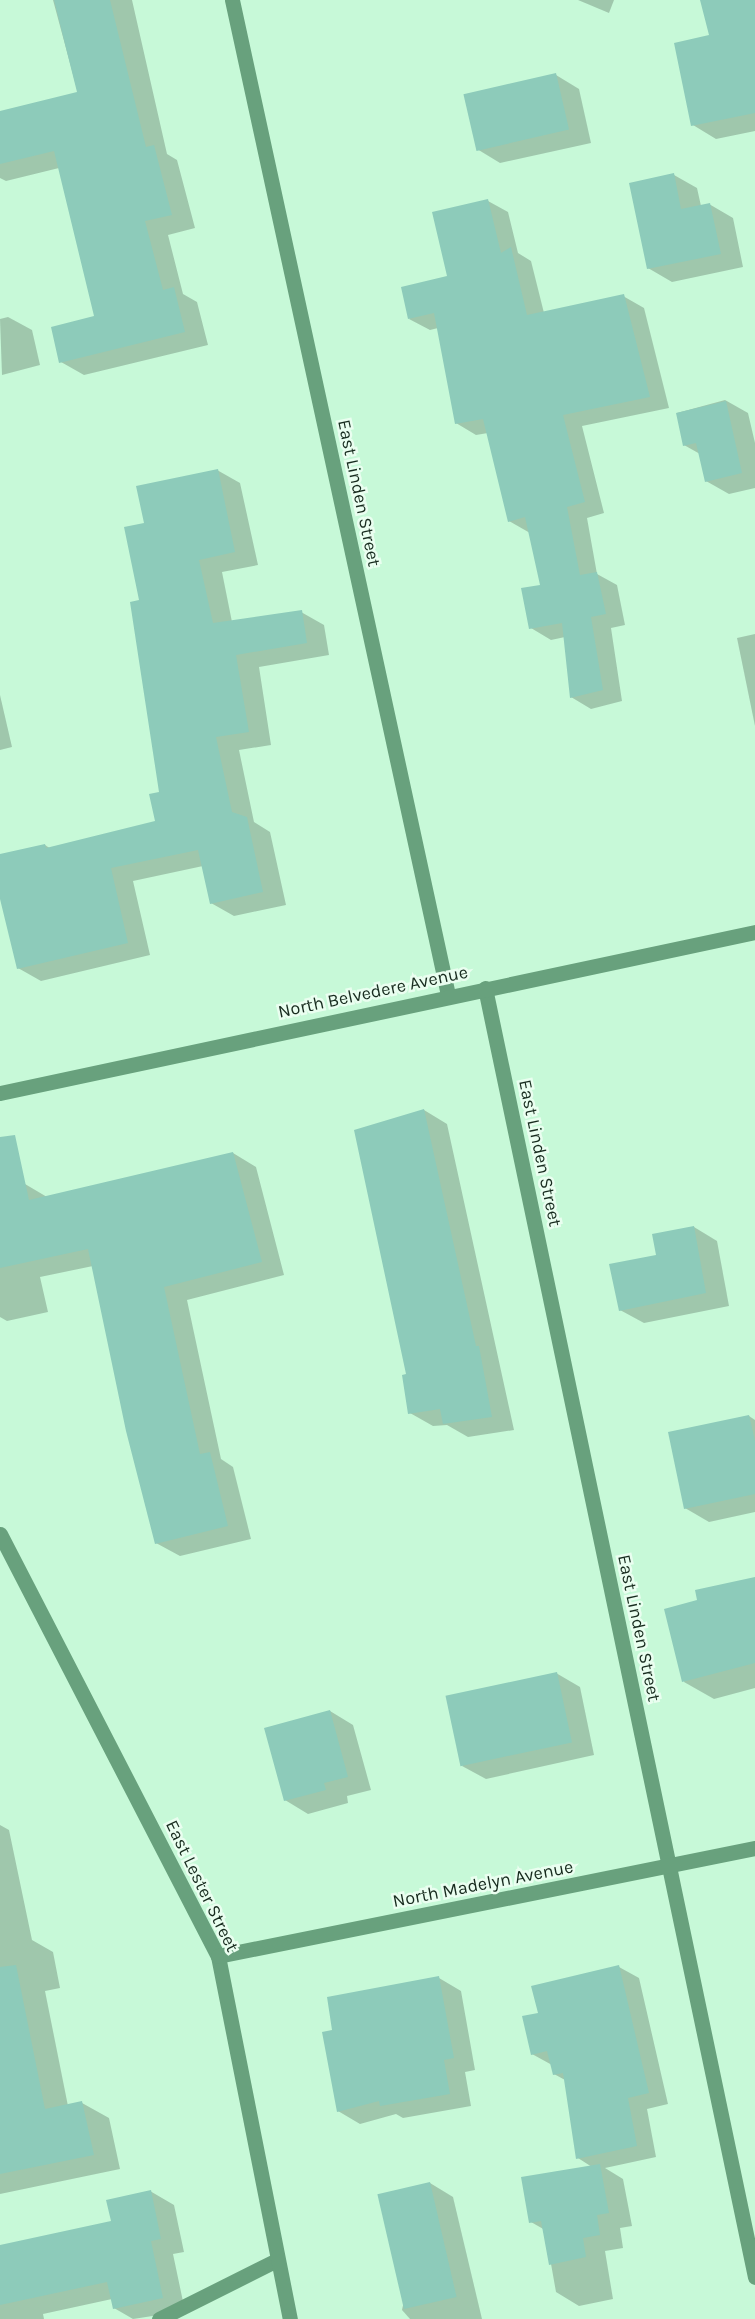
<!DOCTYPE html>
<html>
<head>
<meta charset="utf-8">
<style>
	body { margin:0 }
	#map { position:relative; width:755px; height:2319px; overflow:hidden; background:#c7f9d8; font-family:Karla,sans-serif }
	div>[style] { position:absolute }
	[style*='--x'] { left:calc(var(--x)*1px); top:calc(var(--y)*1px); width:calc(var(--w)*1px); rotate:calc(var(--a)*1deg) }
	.shadow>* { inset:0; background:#0003 }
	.building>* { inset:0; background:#8dcbba; transform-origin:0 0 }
	.lane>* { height:15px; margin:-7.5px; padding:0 7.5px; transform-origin:7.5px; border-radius:7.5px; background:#68a17d }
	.street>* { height:15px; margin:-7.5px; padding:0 7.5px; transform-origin:7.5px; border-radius:7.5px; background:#68a17d }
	span { translate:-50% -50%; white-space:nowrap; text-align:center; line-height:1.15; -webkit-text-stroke:5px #eafef0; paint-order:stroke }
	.street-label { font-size:18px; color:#172b1e }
</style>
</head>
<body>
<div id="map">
	<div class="shadow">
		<i style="clip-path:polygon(53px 0,132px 0,167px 154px,177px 160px,195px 228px,168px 235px,183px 294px,197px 302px,208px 345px,84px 375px,61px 362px,96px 317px,59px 168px,6px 181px,0 178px,0 113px,78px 93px)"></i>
		<i style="clip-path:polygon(578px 0,614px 0,609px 13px)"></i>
		<i style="clip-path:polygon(702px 0,755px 0,755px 131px,716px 139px,693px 125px,711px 37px)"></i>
		<i style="clip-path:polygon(556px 75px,579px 89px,591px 143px,500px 163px,477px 149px)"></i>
		<i style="clip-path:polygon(674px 175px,697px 188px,701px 206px,709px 204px,733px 218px,743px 267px,672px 282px,648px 268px)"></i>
		<i style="clip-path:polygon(488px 201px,508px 212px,518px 253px,531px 261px,544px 313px,623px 296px,644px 308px,669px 408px,582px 426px,604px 513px,587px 518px,597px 574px,617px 585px,625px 625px,611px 628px,622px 701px,591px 709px,571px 697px,565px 637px,551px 640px,531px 628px,542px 586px,530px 533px,509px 521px,488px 433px,476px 435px,456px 423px,438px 328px,430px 330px,409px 319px,449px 277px)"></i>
		<i style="clip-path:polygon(8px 317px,32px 330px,40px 365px,2px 375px,0 319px)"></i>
		<i style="clip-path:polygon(725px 400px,748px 413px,755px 443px,755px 488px,729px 494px,706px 481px,700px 454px,684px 445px,677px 413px)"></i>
		<i style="clip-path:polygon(217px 470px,240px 483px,258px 565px,222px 572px,232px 622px,301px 612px,324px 625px,329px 655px,259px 667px,271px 745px,239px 750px,254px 822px,270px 832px,286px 905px,234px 916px,211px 903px,203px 866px,133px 881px,150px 955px,41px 981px,18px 968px,0 892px,0 856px,45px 845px,51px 849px,157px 822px,161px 793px,141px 601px,145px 524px)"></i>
		<i style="clip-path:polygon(755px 634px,755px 726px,737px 638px)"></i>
		<i style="clip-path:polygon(0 695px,12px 747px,0 750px)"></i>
		<i style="clip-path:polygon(424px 1110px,447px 1124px,514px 1430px,468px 1437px,447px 1425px,433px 1426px,410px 1413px)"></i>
		<i style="clip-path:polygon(233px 1153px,256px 1167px,284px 1275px,187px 1300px,221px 1459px,233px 1467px,251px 1539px,180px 1556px,156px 1543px,93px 1266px,40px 1277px,48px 1312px,7px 1321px,0 1317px,0 1190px,25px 1184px,47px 1197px)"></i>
		<i style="clip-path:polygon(694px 1227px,717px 1241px,729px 1306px,644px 1323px,620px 1310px,657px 1256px)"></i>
		<i style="clip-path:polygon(749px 1416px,755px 1420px,755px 1512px,709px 1522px,685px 1508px)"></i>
		<i style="clip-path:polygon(755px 1579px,755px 1688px,714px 1699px,684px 1682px,699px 1601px)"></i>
		<i style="clip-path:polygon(556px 1673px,580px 1687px,594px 1755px,486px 1779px,462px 1766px)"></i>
		<i style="clip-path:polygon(330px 1711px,353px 1725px,371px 1790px,347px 1796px,348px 1803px,308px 1814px,285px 1800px)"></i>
		<i style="clip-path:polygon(0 1825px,9px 1830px,32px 1940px,53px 1952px,60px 1988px,45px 1991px,68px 2106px,82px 2103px,109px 2118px,120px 2169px,0 2194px)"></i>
		<i style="clip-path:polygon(619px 1967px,639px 1978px,668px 2104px,647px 2109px,656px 2157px,605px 2168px,623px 2179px,632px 2226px,620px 2228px,623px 2248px,605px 2251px,613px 2299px,579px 2306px,556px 2292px,545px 2230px,531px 2222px,592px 2167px,578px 2158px,565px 2080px,554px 2074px,552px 2065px,532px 2054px,540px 2014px)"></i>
		<i style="clip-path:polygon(439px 1978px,461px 1991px,475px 2070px,465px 2072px,471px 2106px,403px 2118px,396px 2114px,360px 2124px,338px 2111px,334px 2031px)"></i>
		<i style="clip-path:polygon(430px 2183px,453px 2197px,482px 2319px,410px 2319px,402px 2310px)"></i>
		<i style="clip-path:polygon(150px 2191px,174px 2205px,184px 2252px,173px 2254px,185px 2311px,133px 2319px,114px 2308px,112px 2299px,43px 2314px,44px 2319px,0 2319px,0 2246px,113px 2222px)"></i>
	</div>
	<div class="building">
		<i style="clip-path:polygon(54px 0,110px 0,146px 147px,154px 145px,172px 215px,145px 221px,163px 290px,174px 287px,185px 332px,59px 363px,51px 327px,94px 316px,54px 151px,0 164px,0 111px,77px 92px)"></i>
		<i style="clip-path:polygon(700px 0,755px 0,755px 113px,691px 126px,674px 43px,709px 35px)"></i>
		<i style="left:556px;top:73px;width:58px;height:95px;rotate:77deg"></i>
		<i style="clip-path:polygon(674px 173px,681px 209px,710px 203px,721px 254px,647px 269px,629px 183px)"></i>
		<i style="clip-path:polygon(488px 199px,501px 253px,511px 247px,527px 315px,624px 294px,650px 397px,563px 415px,585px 502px,567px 507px,580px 575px,597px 572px,606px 614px,591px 617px,603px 690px,570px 698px,562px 623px,529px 629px,521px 588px,540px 585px,525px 517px,508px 522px,483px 419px,455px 424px,434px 313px,408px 319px,401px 287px,447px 276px,432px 212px)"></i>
		<i style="clip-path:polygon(726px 401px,742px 473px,705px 482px,696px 443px,683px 446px,676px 413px)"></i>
		<i style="clip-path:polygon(218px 469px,235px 552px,199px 560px,213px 623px,302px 610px,307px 643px,236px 655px,249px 732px,216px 737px,232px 812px,247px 817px,263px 892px,210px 904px,198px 850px,111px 868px,128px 943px,17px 969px,0 899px,0 854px,45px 844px,46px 848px,155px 821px,149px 794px,159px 792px,130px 602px,139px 600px,124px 527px,144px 523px,136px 486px)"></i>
		<i style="clip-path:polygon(424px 1109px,476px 1346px,479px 1346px,492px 1417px,443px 1424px,440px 1409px,408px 1414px,402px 1375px,406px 1374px,354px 1130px)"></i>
		<i style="clip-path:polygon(15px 1135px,29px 1200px,233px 1152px,262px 1262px,164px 1287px,200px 1454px,210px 1452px,228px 1526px,155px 1544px,126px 1431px,88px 1249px,0 1268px,0 1137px)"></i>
		<i style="clip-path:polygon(694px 1226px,706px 1293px,619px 1311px,609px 1264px,656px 1255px,652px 1234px)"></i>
		<i style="clip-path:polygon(749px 1415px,755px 1441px,755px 1494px,684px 1509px,668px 1432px)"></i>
		<i style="clip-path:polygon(755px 1577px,755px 1663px,682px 1682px,664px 1609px,697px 1600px,695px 1590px)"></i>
		<i style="left:557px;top:1672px;width:72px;height:114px;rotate:78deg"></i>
		<i style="clip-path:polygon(330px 1710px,348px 1777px,324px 1783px,326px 1790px,284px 1801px,264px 1728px)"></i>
		<i style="clip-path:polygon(16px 1965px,45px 2109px,82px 2101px,94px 2155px,0 2174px,0 1967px)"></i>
		<i style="clip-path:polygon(619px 1965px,649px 2093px,628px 2098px,637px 2146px,576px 2159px,563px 2073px,553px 2075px,547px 2051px,531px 2055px,522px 2016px,538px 2013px,531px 1986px)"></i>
		<i style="clip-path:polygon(439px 1976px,454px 2058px,444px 2060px,450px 2094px,380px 2106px,379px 2101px,337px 2112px,322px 2032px,332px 2030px,327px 1997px)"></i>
		<i style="clip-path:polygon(600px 2164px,609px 2213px,597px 2215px,600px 2235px,583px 2238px,586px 2257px,549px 2265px,541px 2221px,529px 2223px,521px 2177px)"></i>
		<i style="left:430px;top:2182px;width:118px;height:54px;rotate:77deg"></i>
		<i style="clip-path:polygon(151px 2190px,161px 2239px,151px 2241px,163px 2298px,113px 2309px,107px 2282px,0 2305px,0 2245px,111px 2221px,106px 2200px)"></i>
	</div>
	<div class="lane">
		<i style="--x:159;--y:2319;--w:132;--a:-26.6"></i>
	</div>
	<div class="street">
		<i style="--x:232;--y:0;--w:1018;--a:77.75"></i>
		<i style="--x:485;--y:988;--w:1317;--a:78.17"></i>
		<i style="--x:0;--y:1093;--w:772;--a:-12.04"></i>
		<i style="--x:0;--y:1534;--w:475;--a:62.7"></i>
		<i style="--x:218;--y:1956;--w:370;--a:78.8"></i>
		<i style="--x:218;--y:1956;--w:548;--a:-11.37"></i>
	</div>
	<div class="street-label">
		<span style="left:359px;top:493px;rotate:78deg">East Linden Street</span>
		<span style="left:373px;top:992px;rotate:-12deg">North Belvedere Avenue</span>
		<span style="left:540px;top:1153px;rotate:78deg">East Linden Street</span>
		<span style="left:639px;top:1628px;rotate:78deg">East Linden Street</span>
		<span style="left:483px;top:1884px;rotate:-11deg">North Madelyn Avenue</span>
		<span style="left:202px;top:1886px;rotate:64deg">East Lester Street</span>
	</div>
</div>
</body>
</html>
